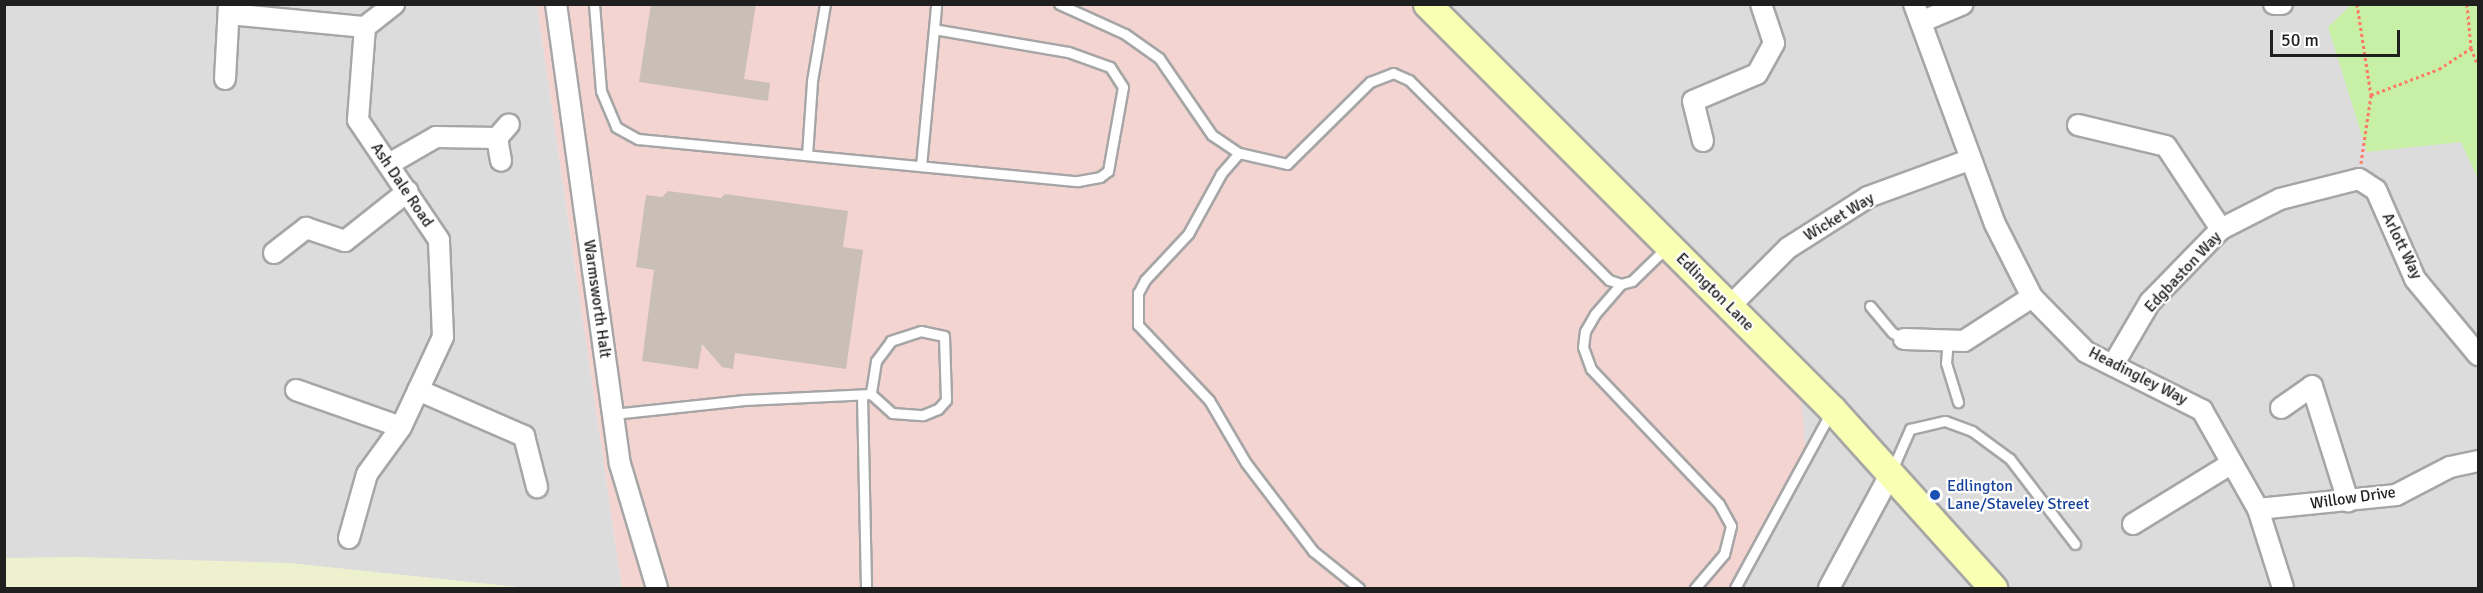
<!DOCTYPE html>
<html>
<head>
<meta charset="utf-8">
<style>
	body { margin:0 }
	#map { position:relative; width:2483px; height:593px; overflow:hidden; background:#f1ede4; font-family:Signika,sans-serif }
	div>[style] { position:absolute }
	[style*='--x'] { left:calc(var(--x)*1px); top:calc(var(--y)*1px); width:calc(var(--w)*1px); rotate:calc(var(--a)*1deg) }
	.residential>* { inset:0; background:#dddcdc }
	.commercial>* { inset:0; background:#f3d4d1 }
	.farmland>* { inset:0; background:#edf1cd }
	.grass>* { inset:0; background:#c7efa5 }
	.building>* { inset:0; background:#c9bfb7 }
	.path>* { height:3px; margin-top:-1.5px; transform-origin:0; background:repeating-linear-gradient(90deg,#ff7b66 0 3px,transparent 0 6px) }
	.roads { filter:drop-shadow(2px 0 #a6a6a6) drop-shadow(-2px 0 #a6a6a6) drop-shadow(0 2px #a6a6a6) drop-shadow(0 -2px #a6a6a6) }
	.lane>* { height:9px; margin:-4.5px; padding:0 4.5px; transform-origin:4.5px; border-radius:4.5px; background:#fff }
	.street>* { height:20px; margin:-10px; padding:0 10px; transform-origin:10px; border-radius:10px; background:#fff }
	.secondary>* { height:27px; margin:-13.5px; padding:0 13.5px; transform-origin:13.5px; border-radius:13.5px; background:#f9ffb3 }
	.dots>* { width:16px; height:16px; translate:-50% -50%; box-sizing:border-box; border:3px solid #fff; border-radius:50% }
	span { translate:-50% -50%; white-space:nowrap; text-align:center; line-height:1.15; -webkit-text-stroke:4.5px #fff; paint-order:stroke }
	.street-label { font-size:16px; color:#1f1f1f }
	.transit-label { font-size:16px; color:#164399 }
	.left { translate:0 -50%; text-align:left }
	.frame { position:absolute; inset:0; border:6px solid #1f1f1f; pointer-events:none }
	.scale { position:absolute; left:2270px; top:30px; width:130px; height:27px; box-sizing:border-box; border:3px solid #1f1f1f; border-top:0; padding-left:8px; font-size:18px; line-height:21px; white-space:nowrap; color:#1f1f1f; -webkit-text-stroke:4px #fff; paint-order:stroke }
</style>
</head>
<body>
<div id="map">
	<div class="residential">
		<i style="clip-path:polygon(4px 5px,537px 5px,622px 588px,527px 588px,288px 563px,5px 558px)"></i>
		<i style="clip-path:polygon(1427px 5px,2351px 5px,2328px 27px,2462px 142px,2478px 179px,2478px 588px,1736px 588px)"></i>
	</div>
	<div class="commercial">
		<i style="clip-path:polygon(537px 5px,1427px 5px,1800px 377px,1806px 460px,1736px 588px,622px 588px)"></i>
	</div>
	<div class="farmland">
		<i style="clip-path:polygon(78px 557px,288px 563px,527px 588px,5px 588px,5px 558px)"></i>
	</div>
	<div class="grass">
		<i style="clip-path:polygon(2351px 5px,2478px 5px,2478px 179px,2461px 142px,2367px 152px,2328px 27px)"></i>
	</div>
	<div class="building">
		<i style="clip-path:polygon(651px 4px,756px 4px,744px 79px,770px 83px,768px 101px,639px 82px)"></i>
		<i style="clip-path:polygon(668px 191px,721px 198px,725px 194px,848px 211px,843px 247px,863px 250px,846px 369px,735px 353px,733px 369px,722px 367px,702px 344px,698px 369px,642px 361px,654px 270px,636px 267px,646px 195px,662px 197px)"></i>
	</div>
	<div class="path">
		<i style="--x:2357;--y:4;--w:92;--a:81.3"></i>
		<i style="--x:2371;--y:95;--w:69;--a:98.4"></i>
		<i style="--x:2467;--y:4;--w:44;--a:84.8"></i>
		<i style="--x:2471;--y:48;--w:18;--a:68"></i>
		<i style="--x:2371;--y:95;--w:73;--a:-20.9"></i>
		<i style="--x:2439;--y:69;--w:38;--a:-33"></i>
	</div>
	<div class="roads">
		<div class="lane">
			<i style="--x:594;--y:4;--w:87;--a:85.4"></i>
			<i style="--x:601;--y:91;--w:39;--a:67"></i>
			<i style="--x:616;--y:127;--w:25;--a:29"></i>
			<i style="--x:638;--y:139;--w:442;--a:5.5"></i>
			<i style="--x:1078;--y:181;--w:22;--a:-10"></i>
			<i style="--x:1100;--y:177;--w:10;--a:-37"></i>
			<i style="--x:1108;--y:171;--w:85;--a:-79.9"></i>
			<i style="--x:1123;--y:87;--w:24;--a:-123"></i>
			<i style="--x:1110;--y:67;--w:45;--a:-160.3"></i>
			<i style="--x:1068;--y:52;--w:136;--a:-170.3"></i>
			<i style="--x:934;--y:29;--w:25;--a:-85"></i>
			<i style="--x:1059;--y:4;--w:72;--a:24.4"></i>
			<i style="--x:1125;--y:34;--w:42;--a:35.2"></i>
			<i style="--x:1159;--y:58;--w:93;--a:55.5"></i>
			<i style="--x:1212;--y:135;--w:32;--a:34"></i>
			<i style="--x:1239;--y:153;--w:49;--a:12.9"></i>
			<i style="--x:1287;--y:164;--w:117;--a:-44.7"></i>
			<i style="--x:1370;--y:82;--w:25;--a:-21"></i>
			<i style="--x:1393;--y:73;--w:17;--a:24"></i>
			<i style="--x:1409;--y:80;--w:283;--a:45"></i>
			<i style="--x:1609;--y:280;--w:13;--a:18"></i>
			<i style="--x:1621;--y:284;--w:11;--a:-15"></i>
			<i style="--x:1632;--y:281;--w:49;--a:-44.2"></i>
			<i style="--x:1239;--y:153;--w:28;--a:131"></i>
			<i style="--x:1221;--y:174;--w:68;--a:118.8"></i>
			<i style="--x:1188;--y:234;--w:63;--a:133.1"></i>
			<i style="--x:1145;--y:280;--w:15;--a:118"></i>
			<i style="--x:1138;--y:293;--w:32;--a:90"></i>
			<i style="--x:1138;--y:325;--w:103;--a:46.6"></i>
			<i style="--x:1209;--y:400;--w:73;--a:59.6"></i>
			<i style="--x:1246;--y:463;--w:111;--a:52.7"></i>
			<i style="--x:1313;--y:551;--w:59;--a:38.8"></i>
			<i style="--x:807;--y:155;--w:74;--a:-86.1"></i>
			<i style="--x:812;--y:81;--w:78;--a:-80.4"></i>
			<i style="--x:921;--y:166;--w:138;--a:-84.6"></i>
			<i style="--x:1621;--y:284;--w:40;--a:131"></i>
			<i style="--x:1595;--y:314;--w:20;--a:120"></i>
			<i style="--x:1585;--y:331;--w:16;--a:97"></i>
			<i style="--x:1583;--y:347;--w:23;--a:70"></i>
			<i style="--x:1591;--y:369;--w:186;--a:46.5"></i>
			<i style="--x:1719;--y:504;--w:25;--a:61"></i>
			<i style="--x:1731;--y:526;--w:29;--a:104"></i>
			<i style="--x:1724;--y:554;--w:45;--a:130.5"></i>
			<i style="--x:1870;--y:306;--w:35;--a:50"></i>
			<i style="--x:1893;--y:333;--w:13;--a:29"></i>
			<i style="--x:1948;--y:340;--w:23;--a:95"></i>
			<i style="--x:1946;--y:363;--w:41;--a:72.9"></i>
			<i style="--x:862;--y:395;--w:193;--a:88.8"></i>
			<i style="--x:613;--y:414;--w:132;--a:-6.1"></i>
			<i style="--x:744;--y:400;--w:127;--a:-2.7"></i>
			<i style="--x:871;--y:394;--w:28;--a:42"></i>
			<i style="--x:892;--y:413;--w:31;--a:4"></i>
			<i style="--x:923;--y:415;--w:16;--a:-22"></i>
			<i style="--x:938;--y:409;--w:12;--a:-48"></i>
			<i style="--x:946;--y:400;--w:64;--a:-91.8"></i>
			<i style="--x:944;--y:336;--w:24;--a:-168"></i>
			<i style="--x:921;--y:331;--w:32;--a:162"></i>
			<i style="--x:891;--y:341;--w:25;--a:127"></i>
			<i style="--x:876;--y:361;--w:33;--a:99"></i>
			<i style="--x:1892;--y:470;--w:45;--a:-66.3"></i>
			<i style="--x:1910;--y:429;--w:36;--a:-13"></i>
			<i style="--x:1945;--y:421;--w:29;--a:20"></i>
			<i style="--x:1972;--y:431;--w:47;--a:36.4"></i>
			<i style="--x:2010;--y:459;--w:107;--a:52.6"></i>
			<i style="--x:1735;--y:588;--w:200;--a:-61.4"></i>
		</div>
		<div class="street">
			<i style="--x:556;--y:4;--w:464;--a:82.1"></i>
			<i style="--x:620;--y:464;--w:129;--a:73.4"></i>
			<i style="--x:1914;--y:4;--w:234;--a:69.8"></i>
			<i style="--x:1995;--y:224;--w:82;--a:63.1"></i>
			<i style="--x:2032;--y:297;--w:77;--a:45.5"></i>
			<i style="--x:2086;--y:352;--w:130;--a:26.6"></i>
			<i style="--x:2202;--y:410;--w:114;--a:60.5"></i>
			<i style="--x:2258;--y:509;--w:83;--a:72.4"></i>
			<i style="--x:2274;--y:4;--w:8;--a:0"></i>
			<i style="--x:229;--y:14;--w:137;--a:5.5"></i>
			<i style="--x:1923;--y:21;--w:43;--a:-23"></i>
			<i style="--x:225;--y:79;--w:75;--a:-86.9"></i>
			<i style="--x:2078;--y:125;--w:90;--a:13.4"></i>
			<i style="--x:2166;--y:146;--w:100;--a:56.5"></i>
			<i style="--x:497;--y:138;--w:23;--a:80"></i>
			<i style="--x:1703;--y:141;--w:41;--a:-104"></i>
			<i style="--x:1693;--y:101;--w:69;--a:-22.9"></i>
			<i style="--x:1757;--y:74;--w:35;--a:-61"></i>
			<i style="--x:1774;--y:43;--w:41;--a:-108.4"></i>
			<i style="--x:389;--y:164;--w:54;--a:-29.9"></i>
			<i style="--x:436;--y:137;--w:61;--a:0.9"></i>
			<i style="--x:497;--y:138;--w:18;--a:-49"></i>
			<i style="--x:274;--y:253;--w:41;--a:-38"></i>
			<i style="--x:306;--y:228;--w:41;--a:18.4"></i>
			<i style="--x:345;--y:241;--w:80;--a:-38.4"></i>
			<i style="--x:1730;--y:306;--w:82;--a:-45"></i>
			<i style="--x:1788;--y:248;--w:95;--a:-32.5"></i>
			<i style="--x:1868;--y:197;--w:108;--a:-20.1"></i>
			<i style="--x:1904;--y:339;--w:60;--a:1.9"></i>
			<i style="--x:1964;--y:341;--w:81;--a:-32.9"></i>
			<i style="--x:2113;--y:365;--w:73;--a:-59.6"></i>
			<i style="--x:2150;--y:302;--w:102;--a:-45.8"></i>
			<i style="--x:2221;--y:229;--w:66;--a:-27"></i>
			<i style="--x:2280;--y:199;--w:81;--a:-14.2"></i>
			<i style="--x:2359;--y:179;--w:20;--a:33"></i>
			<i style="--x:2376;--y:190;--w:97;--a:66.3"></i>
			<i style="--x:2415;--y:279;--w:99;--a:50.3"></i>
			<i style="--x:296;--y:390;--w:111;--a:19.4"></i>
			<i style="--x:418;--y:390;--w:116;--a:23.5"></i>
			<i style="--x:524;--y:436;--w:53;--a:75.7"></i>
			<i style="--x:2281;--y:408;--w:38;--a:-35"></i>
			<i style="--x:2312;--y:386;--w:121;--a:72.6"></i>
			<i style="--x:2258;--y:509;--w:139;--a:-5.8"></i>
			<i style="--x:2396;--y:495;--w:61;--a:-27.4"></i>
			<i style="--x:2450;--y:467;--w:29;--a:-12"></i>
			<i style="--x:2133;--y:524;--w:116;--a:-31.6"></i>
			<i style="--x:349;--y:538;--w:66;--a:-74.3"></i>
			<i style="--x:367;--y:474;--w:58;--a:-54.1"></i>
			<i style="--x:401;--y:427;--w:99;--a:-65"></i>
			<i style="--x:443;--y:337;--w:97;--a:-92.4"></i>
			<i style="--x:439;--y:240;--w:145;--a:-124"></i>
			<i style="--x:358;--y:120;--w:93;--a:-85.7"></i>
			<i style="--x:365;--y:27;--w:37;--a:-38"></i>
			<i style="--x:1829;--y:588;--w:131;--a:-61.7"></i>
		</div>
		<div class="secondary">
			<i style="--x:1427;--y:4;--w:573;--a:45"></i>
			<i style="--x:1832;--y:409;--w:241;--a:48"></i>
		</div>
	</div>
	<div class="dots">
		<i style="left:1935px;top:495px;background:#1a4fb4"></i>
	</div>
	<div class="street-label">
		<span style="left:402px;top:185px;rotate:56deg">Ash Dale Road</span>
		<span style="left:1839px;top:217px;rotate:-31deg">Wicket Way</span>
		<span style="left:2402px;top:246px;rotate:64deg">Arlott Way</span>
		<span style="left:2183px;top:272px;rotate:-47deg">Edgbaston Way</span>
		<span style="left:1715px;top:292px;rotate:45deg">Edlington Lane</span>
		<span style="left:597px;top:299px;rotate:82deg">Warmsworth Halt</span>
		<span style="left:2138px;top:376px;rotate:27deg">Headingley Way</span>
		<span style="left:2353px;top:498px;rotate:-8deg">Willow Drive</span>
	</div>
	<div class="transit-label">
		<span class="left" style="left:1947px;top:495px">Edlington<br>Lane/Staveley Street</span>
	</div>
	<div class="frame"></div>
	<div class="scale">50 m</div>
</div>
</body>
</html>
